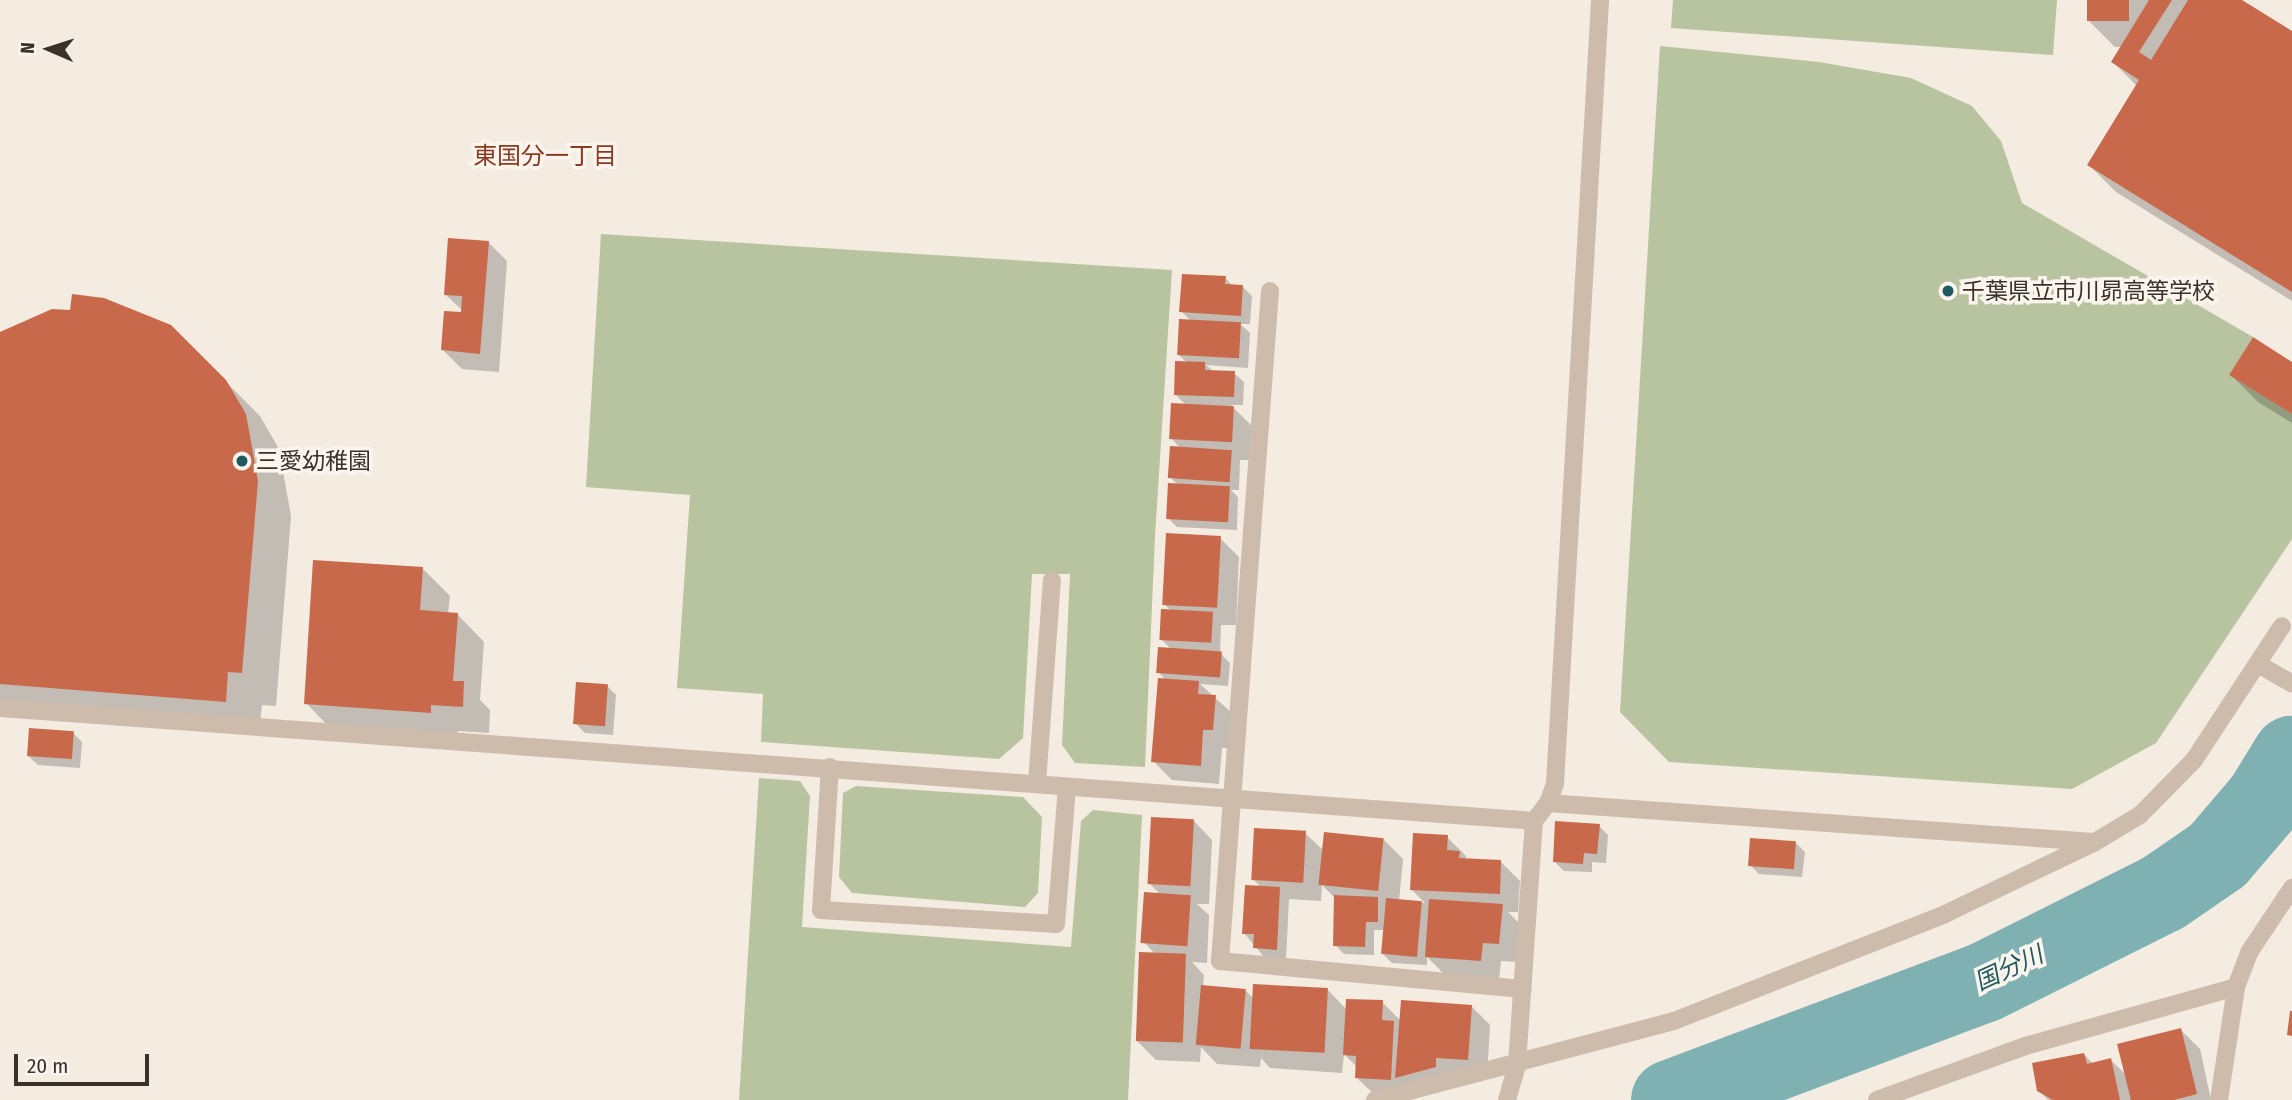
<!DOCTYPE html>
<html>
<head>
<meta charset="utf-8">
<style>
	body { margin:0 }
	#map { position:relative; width:2292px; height:1100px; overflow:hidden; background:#f4ebe1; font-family:"Fira Sans Condensed","Noto Sans JP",sans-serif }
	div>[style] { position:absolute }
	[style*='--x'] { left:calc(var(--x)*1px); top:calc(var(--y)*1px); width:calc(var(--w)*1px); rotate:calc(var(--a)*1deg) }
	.green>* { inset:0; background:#b8c4a0 }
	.shadow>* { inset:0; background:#0003 }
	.river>* { height:80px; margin:-40px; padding:0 40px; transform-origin:40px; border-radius:40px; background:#7fb0b2 }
	.building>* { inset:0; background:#c8694b; transform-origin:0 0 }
	.minor>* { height:18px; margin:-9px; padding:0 9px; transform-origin:9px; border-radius:9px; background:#cdbbac }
	.dots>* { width:19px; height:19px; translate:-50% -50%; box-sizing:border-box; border:4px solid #fbf5ee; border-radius:50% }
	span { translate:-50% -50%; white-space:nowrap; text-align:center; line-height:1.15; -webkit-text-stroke:7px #fbf5ee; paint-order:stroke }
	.poi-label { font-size:23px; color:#3b302b }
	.left { translate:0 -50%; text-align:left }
	.neighbourhood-label { font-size:24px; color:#8c3b22 }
	.water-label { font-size:24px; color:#1f5a5e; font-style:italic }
	.north { position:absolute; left:14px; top:14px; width:70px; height:70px; -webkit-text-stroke:5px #fbf5ee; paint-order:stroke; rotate:273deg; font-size:19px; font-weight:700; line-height:28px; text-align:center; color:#3b302b }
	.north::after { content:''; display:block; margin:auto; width:24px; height:32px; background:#3b302b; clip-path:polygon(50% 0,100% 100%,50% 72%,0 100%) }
	.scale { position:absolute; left:14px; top:1054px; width:135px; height:32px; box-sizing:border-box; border:4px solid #3b302b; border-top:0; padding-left:9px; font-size:21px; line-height:24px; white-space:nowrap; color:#3b302b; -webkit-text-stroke:5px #fbf5ee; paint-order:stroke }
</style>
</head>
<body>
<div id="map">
	<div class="green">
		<i style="clip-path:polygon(1673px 0,2057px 0,2053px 55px,1671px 28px)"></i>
		<i style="clip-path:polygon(1660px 46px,1819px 62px,1911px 78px,1972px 106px,2001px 141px,2022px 203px,2253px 337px,2229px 375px,2292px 414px,2292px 539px,2156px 743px,2072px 789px,1669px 762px,1620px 712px)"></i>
		<i style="clip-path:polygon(601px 234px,1172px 270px,1155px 536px,1145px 767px,1075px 763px,1062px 745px,1070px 574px,1032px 574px,1023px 738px,999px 759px,761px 742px,763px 694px,677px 688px,690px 495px,586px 487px)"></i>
		<i style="clip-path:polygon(759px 778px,800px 781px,810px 796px,802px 927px,1071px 947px,1081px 821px,1093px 810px,1142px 815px,1128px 1100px,739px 1100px)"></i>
		<i style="clip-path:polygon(856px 786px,1023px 797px,1042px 817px,1038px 893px,1025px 907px,852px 893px,839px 877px,843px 793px)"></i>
	</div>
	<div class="shadow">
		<i style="clip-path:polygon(2089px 0,2238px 0,2292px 33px,2292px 301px,2116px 192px,2089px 165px,2137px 86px,2113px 62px,2122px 47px,2115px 47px,2088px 20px)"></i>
		<i style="clip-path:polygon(488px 242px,507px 261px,499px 372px,462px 369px,443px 350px,463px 311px,445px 294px)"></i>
		<i style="clip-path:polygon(1225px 278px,1233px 286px,1243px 287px,1252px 296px,1250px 324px,1240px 324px,1250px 333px,1248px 368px,1206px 365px,1214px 372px,1234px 373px,1244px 382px,1243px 405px,1231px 405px,1252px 426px,1250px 460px,1240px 460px,1239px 490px,1231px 490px,1238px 497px,1237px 530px,1177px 527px,1168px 518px,1178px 485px,1170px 477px,1181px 449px,1171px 438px,1186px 405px,1175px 394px,1187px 363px,1179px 355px,1191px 321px,1181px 311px)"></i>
		<i style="clip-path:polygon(170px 326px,260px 416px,279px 449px,291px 516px,276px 706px,262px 705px,259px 735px,0 714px,0 334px)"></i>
		<i style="clip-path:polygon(2292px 364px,2292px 423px,2258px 402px,2231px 375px)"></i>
		<i style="clip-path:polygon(1220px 538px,1239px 557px,1236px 625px,1221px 625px,1220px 653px,1230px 663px,1228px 686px,1200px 684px,1234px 715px,1232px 748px,1222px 748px,1219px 784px,1172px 780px,1153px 761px,1166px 680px,1158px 672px,1172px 650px,1161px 639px,1172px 612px,1164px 604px)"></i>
		<i style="clip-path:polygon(423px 569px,450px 596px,448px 614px,457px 614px,484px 642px,480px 700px,490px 710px,489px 733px,458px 731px,457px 739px,333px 731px,306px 703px)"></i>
		<i style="clip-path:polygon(607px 686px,616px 695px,613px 735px,585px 733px,576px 724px)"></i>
		<i style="clip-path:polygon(73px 733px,82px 742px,80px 768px,38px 765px,28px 756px)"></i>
		<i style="clip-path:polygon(1194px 821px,1212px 840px,1209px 904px,1197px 904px,1209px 915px,1207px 963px,1192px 962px,1204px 975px,1203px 987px,1246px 991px,1254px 999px,1328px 990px,1347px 1010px,1382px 1002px,1401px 1021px,1471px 1006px,1490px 1025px,1487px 1078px,1376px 1096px,1357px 1078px,1358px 1068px,1344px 1054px,1342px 1073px,1270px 1068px,1261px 1058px,1260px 1067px,1217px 1064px,1201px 1047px,1200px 1062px,1156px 1060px,1137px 1041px,1155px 954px,1144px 942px,1161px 895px,1149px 883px)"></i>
		<i style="clip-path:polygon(1599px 826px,1608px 835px,1606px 863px,1592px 862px,1592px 872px,1564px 871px,1554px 861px)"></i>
		<i style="clip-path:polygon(1305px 833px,1324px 851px,1384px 840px,1403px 859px,1399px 901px,1425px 903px,1411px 889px,1447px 837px,1466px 856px,1466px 860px,1501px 862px,1520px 881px,1518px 912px,1508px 912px,1521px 925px,1518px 962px,1501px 961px,1499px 980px,1446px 976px,1427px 957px,1427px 965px,1392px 963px,1383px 954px,1385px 930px,1374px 930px,1374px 955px,1344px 954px,1335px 945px,1336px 899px,1322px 885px,1321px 901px,1289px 899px,1286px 959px,1264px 957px,1244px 933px,1262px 888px,1253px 879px)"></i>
		<i style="clip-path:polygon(1795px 842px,1805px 852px,1802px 877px,1759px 874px,1750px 865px)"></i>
		<i style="clip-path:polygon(2181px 1030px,2200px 1049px,2211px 1100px,2048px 1100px,2039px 1090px,2084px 1054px,2093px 1064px,2111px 1060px,2127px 1076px)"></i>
	</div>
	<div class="river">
		<i style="--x:1671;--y:1100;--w:333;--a:-20.6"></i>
		<i style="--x:1983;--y:983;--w:201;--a:-26.6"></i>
		<i style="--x:2163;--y:893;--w:67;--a:-34.6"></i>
		<i style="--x:2218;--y:855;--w:72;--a:-49.5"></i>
		<i style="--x:2265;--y:800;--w:52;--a:-58.5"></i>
	</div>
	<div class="building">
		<i style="left:2087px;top:0;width:42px;height:21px"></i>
		<i style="clip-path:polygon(2149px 0,2172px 0,2139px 52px,2151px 60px,2188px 0,2242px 0,2292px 31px,2292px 292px,2087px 165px,2139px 80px,2111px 62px)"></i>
		<i style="clip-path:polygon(448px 238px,489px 241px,480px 354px,441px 350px,444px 311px,461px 312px,462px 296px,444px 295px)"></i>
		<i style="clip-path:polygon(1182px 274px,1226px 276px,1225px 284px,1243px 285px,1241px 316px,1179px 312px)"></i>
		<i style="clip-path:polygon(72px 294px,104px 298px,171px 325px,226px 380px,246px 414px,258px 481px,242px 673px,228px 672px,226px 702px,0 684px,0 332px,52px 309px,70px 310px)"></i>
		<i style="left:1179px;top:319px;width:62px;height:36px;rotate:3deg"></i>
		<i style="clip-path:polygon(2253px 337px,2292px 362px,2292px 414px,2229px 375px)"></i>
		<i style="clip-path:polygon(1175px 361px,1205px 362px,1205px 370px,1235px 371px,1234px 397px,1174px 395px)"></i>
		<i style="left:1171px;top:403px;width:63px;height:36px;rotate:3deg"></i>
		<i style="left:1170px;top:446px;width:62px;height:32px;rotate:4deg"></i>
		<i style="left:1168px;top:483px;width:62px;height:36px;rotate:3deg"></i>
		<i style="left:1166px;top:533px;width:55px;height:72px;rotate:3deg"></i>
		<i style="clip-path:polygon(313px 560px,423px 567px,420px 610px,458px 613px,453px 681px,464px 681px,463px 707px,431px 705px,431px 713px,304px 704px)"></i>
		<i style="left:1161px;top:609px;width:52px;height:31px;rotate:3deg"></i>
		<i style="left:1158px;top:647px;width:64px;height:26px;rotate:4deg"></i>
		<i style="clip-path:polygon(1158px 678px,1199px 681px,1198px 694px,1216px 695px,1213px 730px,1203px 730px,1201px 766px,1151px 762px)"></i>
		<i style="left:576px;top:682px;width:32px;height:42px;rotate:4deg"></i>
		<i style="left:29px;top:728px;width:45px;height:28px;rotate:4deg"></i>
		<i style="left:1151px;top:817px;width:43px;height:67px;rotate:3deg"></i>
		<i style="clip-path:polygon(1555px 821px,1600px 824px,1597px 854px,1584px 853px,1583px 864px,1553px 862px)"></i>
		<i style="left:1254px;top:828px;width:52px;height:52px;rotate:3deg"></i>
		<i style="left:1324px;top:832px;width:60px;height:53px;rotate:6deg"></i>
		<i style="clip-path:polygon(1413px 833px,1448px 835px,1447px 850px,1460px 851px,1459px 858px,1501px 860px,1500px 894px,1410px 890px)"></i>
		<i style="left:1750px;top:838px;width:46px;height:28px;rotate:4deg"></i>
		<i style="clip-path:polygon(1245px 885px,1280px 887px,1277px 950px,1253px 948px,1254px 934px,1242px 934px)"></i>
		<i style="left:1144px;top:892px;width:47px;height:51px;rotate:4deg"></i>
		<i style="clip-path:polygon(1334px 895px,1378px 897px,1378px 922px,1366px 922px,1365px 947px,1333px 946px)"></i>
		<i style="left:1386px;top:898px;width:36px;height:56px;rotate:5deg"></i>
		<i style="clip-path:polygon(1429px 899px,1503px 904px,1499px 944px,1483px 943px,1481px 961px,1425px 957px)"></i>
		<i style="left:1139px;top:952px;width:47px;height:89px;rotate:2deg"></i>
		<i style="left:1253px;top:984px;width:75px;height:65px;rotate:3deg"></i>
		<i style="left:1201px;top:985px;width:45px;height:60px;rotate:5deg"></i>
		<i style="clip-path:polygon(1346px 999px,1383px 1000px,1382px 1020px,1394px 1021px,1391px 1080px,1355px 1078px,1356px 1056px,1343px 1055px)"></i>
		<i style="clip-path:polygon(1401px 1000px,1472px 1005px,1468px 1060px,1436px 1058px,1436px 1067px,1395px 1078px)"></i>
		<i style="clip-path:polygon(2290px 1011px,2292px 1011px,2292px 1036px,2287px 1035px)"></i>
		<i style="clip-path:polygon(2181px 1028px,2197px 1094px,2174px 1100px,2131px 1100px,2117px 1044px)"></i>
		<i style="clip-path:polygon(2084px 1053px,2087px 1064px,2111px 1058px,2120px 1100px,2053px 1100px,2037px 1091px,2032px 1063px)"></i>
	</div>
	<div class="minor">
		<i style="--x:1270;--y:291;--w:672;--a:94.27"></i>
		<i style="--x:1220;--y:961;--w:304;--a:5.3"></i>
		<i style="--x:2258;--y:664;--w:39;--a:30"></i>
		<i style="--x:0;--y:708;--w:1538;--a:4.21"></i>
		<i style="--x:830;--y:767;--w:143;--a:93.6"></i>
		<i style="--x:821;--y:910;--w:235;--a:3.4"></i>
		<i style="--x:1056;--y:924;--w:138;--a:-85.4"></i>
		<i style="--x:1037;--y:783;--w:203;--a:-85.8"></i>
		<i style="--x:1548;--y:803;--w:546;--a:4.09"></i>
		<i style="--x:1375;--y:1100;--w:309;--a:-14.8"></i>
		<i style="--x:1674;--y:1021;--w:291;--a:-21.5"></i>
		<i style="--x:1945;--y:914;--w:166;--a:-25.6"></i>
		<i style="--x:2095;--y:842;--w:52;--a:-31"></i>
		<i style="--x:2140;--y:815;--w:77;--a:-45.5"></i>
		<i style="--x:2194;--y:760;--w:160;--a:-56.7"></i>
		<i style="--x:1507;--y:1100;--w:37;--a:-74"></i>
		<i style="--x:1517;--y:1064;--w:244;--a:-86"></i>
		<i style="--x:1534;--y:821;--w:23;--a:-52"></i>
		<i style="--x:1548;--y:803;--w:20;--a:-70"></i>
		<i style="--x:1555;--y:784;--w:785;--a:-86.71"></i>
		<i style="--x:1877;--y:1100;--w:158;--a:-20"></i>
		<i style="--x:2025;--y:1046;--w:219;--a:-15.6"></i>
		<i style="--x:2219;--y:1100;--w:114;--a:-81.4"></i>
		<i style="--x:2236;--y:987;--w:39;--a:-69"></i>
		<i style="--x:2250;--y:951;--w:76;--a:-56.3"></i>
	</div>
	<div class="dots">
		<i style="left:1948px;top:291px;background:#1f5a5e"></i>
		<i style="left:242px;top:461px;background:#1f5a5e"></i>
	</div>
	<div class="poi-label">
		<span class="left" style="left:1962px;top:291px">千葉県立市川昴高等学校</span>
		<span class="left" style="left:256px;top:461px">三愛幼稚園</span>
	</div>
	<div class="neighbourhood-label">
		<span style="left:545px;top:157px">東国分一丁目</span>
	</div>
	<div class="water-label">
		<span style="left:2009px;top:969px;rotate:-25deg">国分川</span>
	</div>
	<div class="north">N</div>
	<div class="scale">20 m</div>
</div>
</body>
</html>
